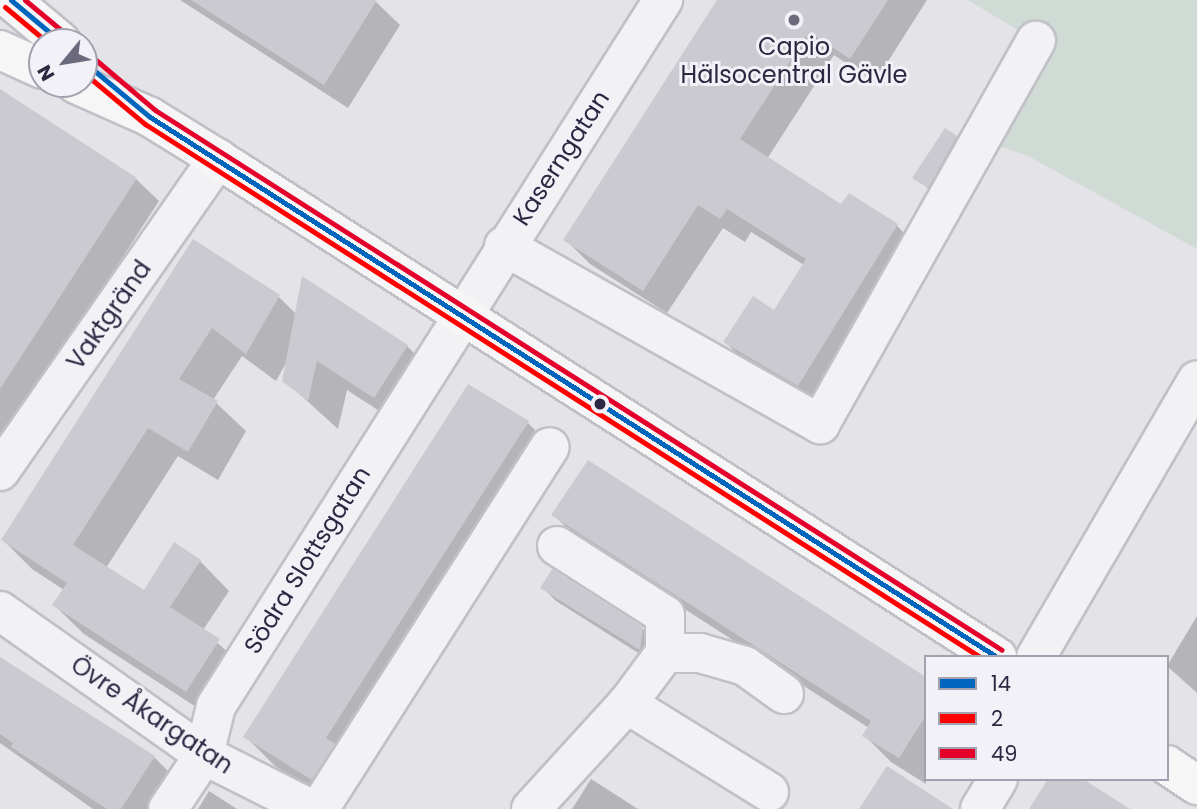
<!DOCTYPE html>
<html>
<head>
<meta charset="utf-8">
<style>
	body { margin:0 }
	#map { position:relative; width:1197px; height:809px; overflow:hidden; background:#e3e3e8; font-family:Poppins,sans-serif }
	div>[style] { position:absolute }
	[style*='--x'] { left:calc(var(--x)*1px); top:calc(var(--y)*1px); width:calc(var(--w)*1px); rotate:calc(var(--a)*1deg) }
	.green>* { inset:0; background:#d1dbd5 }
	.shadow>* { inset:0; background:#0003 }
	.building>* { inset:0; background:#cacad0 }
	.roads { filter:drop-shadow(2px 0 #c0c0c6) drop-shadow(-2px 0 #c0c0c6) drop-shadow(0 2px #c0c0c6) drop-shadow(0 -2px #c0c0c6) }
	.minor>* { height:38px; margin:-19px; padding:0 19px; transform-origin:19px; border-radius:19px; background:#f2f2f5 }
	.major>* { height:38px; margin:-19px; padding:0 19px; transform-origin:19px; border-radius:19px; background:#f6f6f7 }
	.bus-1>* { height:5px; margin:-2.5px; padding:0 2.5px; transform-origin:2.5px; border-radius:2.5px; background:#0065bd }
	.bus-2>* { height:5px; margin:-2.5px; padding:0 2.5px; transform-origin:2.5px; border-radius:2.5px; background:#f00 }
	.bus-3>* { height:5px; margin:-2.5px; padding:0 2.5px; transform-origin:2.5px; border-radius:2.5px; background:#e4002b }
	.dots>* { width:19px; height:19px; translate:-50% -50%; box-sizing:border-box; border:4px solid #f1f1f7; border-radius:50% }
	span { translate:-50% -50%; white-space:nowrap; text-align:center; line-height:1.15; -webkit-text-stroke:6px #f1f1f7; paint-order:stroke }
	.poi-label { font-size:24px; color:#2b2942 }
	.street-label { font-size:24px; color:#2b2942 }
	.legend { position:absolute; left:924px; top:655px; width:245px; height:126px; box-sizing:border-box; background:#f1f1f7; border:2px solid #a2a1af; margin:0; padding:9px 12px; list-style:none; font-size:21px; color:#2b2942 }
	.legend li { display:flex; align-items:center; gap:14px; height:35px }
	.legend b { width:35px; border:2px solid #a2a1af }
	.north { position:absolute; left:28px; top:28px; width:70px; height:70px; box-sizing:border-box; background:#f1f1f7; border:2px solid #a2a1af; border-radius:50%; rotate:240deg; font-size:19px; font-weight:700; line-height:28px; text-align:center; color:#2b2942 }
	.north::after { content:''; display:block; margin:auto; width:24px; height:32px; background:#6b6a7c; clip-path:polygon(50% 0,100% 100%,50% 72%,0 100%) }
</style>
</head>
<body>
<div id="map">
	<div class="green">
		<i style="clip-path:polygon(968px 0,1197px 0,1197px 249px,1028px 156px,981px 140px,1036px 41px)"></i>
	</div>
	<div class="shadow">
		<i style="clip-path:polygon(180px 0,374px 0,400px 25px,348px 108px)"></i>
		<i style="clip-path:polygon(719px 0,927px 0,875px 82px,834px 55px,767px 159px,842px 207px,849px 195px,897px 226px,921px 250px,823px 409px,750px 366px,725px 342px,774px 312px,804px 265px,751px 232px,745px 242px,723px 228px,667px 313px,590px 264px,566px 240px)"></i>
		<i style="clip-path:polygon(0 91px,136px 179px,159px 201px,0 446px)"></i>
		<i style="clip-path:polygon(956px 137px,963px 144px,935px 194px,915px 178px)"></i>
		<i style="clip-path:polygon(194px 242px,279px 297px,296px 314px,407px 346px,437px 376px,404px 427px,347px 390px,338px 429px,284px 380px,286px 363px,276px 381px,242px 356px,213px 400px,246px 431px,218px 480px,178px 456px,106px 568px,144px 592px,200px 561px,229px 591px,203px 630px,248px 670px,216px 720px,84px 634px,54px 605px,64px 590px,32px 569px,3px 540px)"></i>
		<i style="clip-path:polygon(528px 423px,558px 453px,357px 768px,364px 775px,342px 809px,275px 766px,245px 736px)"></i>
		<i style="clip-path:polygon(554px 515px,926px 679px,926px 784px,891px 762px,864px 735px,869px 728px,581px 542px)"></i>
		<i style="clip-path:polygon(543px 588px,642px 628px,656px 643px,654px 663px,556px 601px)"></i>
		<i style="clip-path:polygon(1197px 616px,1197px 693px,1167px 666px)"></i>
		<i style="clip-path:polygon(0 659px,154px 757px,184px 787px,170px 809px,93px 809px,0 743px)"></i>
		<i style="clip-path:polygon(591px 779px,638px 809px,572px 809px)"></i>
		<i style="clip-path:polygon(209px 791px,237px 809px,198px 809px)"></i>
	</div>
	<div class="building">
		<i style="clip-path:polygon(191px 0,377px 0,324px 85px)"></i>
		<i style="clip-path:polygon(717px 0,888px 0,850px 59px,809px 32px,740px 139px,841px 204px,849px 193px,898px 224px,798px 386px,723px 342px,753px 296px,774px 310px,806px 259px,727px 209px,720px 219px,698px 205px,643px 291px,563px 240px)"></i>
		<i style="clip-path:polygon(0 89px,137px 178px,0 389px)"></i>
		<i style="clip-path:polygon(945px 128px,957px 136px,928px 188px,912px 178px)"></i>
		<i style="clip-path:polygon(193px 239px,280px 295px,246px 354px,212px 328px,179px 379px,218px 401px,188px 452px,148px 428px,73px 545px,144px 590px,174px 542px,201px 560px,170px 607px,220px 639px,186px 692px,52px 605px,67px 583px,1px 540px)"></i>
		<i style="clip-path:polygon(302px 276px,408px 345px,374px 398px,317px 361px,308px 401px,282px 381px)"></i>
		<i style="clip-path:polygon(468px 384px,529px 421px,326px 738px,335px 744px,312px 780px,243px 737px)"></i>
		<i style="clip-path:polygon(588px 460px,926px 677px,926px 715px,899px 758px,862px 736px,871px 721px,551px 515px)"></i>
		<i style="clip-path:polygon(552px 569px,643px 627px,640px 650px,540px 588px)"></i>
		<i style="clip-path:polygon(0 657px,155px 756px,121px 809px,107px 809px,11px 747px,13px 743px,0 734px)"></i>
		<i style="clip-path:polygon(887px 766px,953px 809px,859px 809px)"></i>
		<i style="clip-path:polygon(1048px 779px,1083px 779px,1130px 809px,1029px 809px)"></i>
	</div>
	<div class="roads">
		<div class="minor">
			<i style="--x:504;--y:246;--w:363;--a:29.4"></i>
			<i style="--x:820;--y:424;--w:440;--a:-60.6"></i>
			<i style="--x:0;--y:471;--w:381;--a:-55.1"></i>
			<i style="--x:557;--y:546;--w:128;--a:32.6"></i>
			<i style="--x:665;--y:615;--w:38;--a:90"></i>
			<i style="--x:0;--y:611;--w:250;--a:35.2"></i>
			<i style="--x:204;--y:755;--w:120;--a:26.8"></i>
			<i style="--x:1036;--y:657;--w:320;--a:-59.8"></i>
			<i style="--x:627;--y:704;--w:167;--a:31.8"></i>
			<i style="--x:168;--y:809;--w:65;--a:-56.3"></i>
			<i style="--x:204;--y:755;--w:50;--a:-76.2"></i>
			<i style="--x:216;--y:706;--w:836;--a:-57.66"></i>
			<i style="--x:319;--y:809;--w:429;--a:-57.5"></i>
			<i style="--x:531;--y:809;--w:142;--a:-47.6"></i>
			<i style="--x:627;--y:704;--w:64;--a:-53.3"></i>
			<i style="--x:665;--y:653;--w:35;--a:0"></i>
			<i style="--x:700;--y:653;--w:47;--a:16.1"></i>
			<i style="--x:745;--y:666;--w:48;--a:35.7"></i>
			<i style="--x:980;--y:809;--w:35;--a:-59"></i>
		</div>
		<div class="major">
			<i style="--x:11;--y:0;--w:65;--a:40"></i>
			<i style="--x:0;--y:50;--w:46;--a:24.3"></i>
			<i style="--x:76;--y:84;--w:81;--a:24"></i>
			<i style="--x:150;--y:117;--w:80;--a:31.7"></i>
			<i style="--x:218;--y:159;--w:925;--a:32.59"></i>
			<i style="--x:1167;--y:765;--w:36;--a:34"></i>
		</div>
	</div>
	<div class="bus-1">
		<i style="--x:11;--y:0;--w:65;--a:40"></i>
		<i style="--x:84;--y:62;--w:86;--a:39.8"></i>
		<i style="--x:150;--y:117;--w:1004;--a:32.52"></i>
	</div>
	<div class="bus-2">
		<i style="--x:5;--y:7;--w:55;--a:39.8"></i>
		<i style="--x:84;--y:73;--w:80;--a:39.9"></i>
		<i style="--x:145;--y:124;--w:991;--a:32.55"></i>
	</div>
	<div class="bus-3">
		<i style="--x:25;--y:0;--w:55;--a:39.8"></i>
		<i style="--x:90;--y:55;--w:85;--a:40.2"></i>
		<i style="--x:155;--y:110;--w:1004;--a:32.52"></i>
	</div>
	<div class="dots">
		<i style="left:794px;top:20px;background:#6b6a7c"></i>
		<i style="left:600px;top:404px;background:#2b2942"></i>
	</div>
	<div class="poi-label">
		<span style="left:794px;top:61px">Capio<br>Hälsocentral Gävle</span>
	</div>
	<div class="street-label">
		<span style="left:561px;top:158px;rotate:-57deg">Kaserngatan</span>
		<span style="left:109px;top:315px;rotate:-55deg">Vaktgränd</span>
		<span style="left:307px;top:560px;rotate:-58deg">Södra Slottsgatan</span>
		<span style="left:152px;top:715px;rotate:34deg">Övre Åkargatan</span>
	</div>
	<ul class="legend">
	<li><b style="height:9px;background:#0065bd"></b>14</li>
	<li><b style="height:9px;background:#f00"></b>2</li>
	<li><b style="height:9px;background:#e4002b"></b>49</li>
	</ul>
	<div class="north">N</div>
</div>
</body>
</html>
